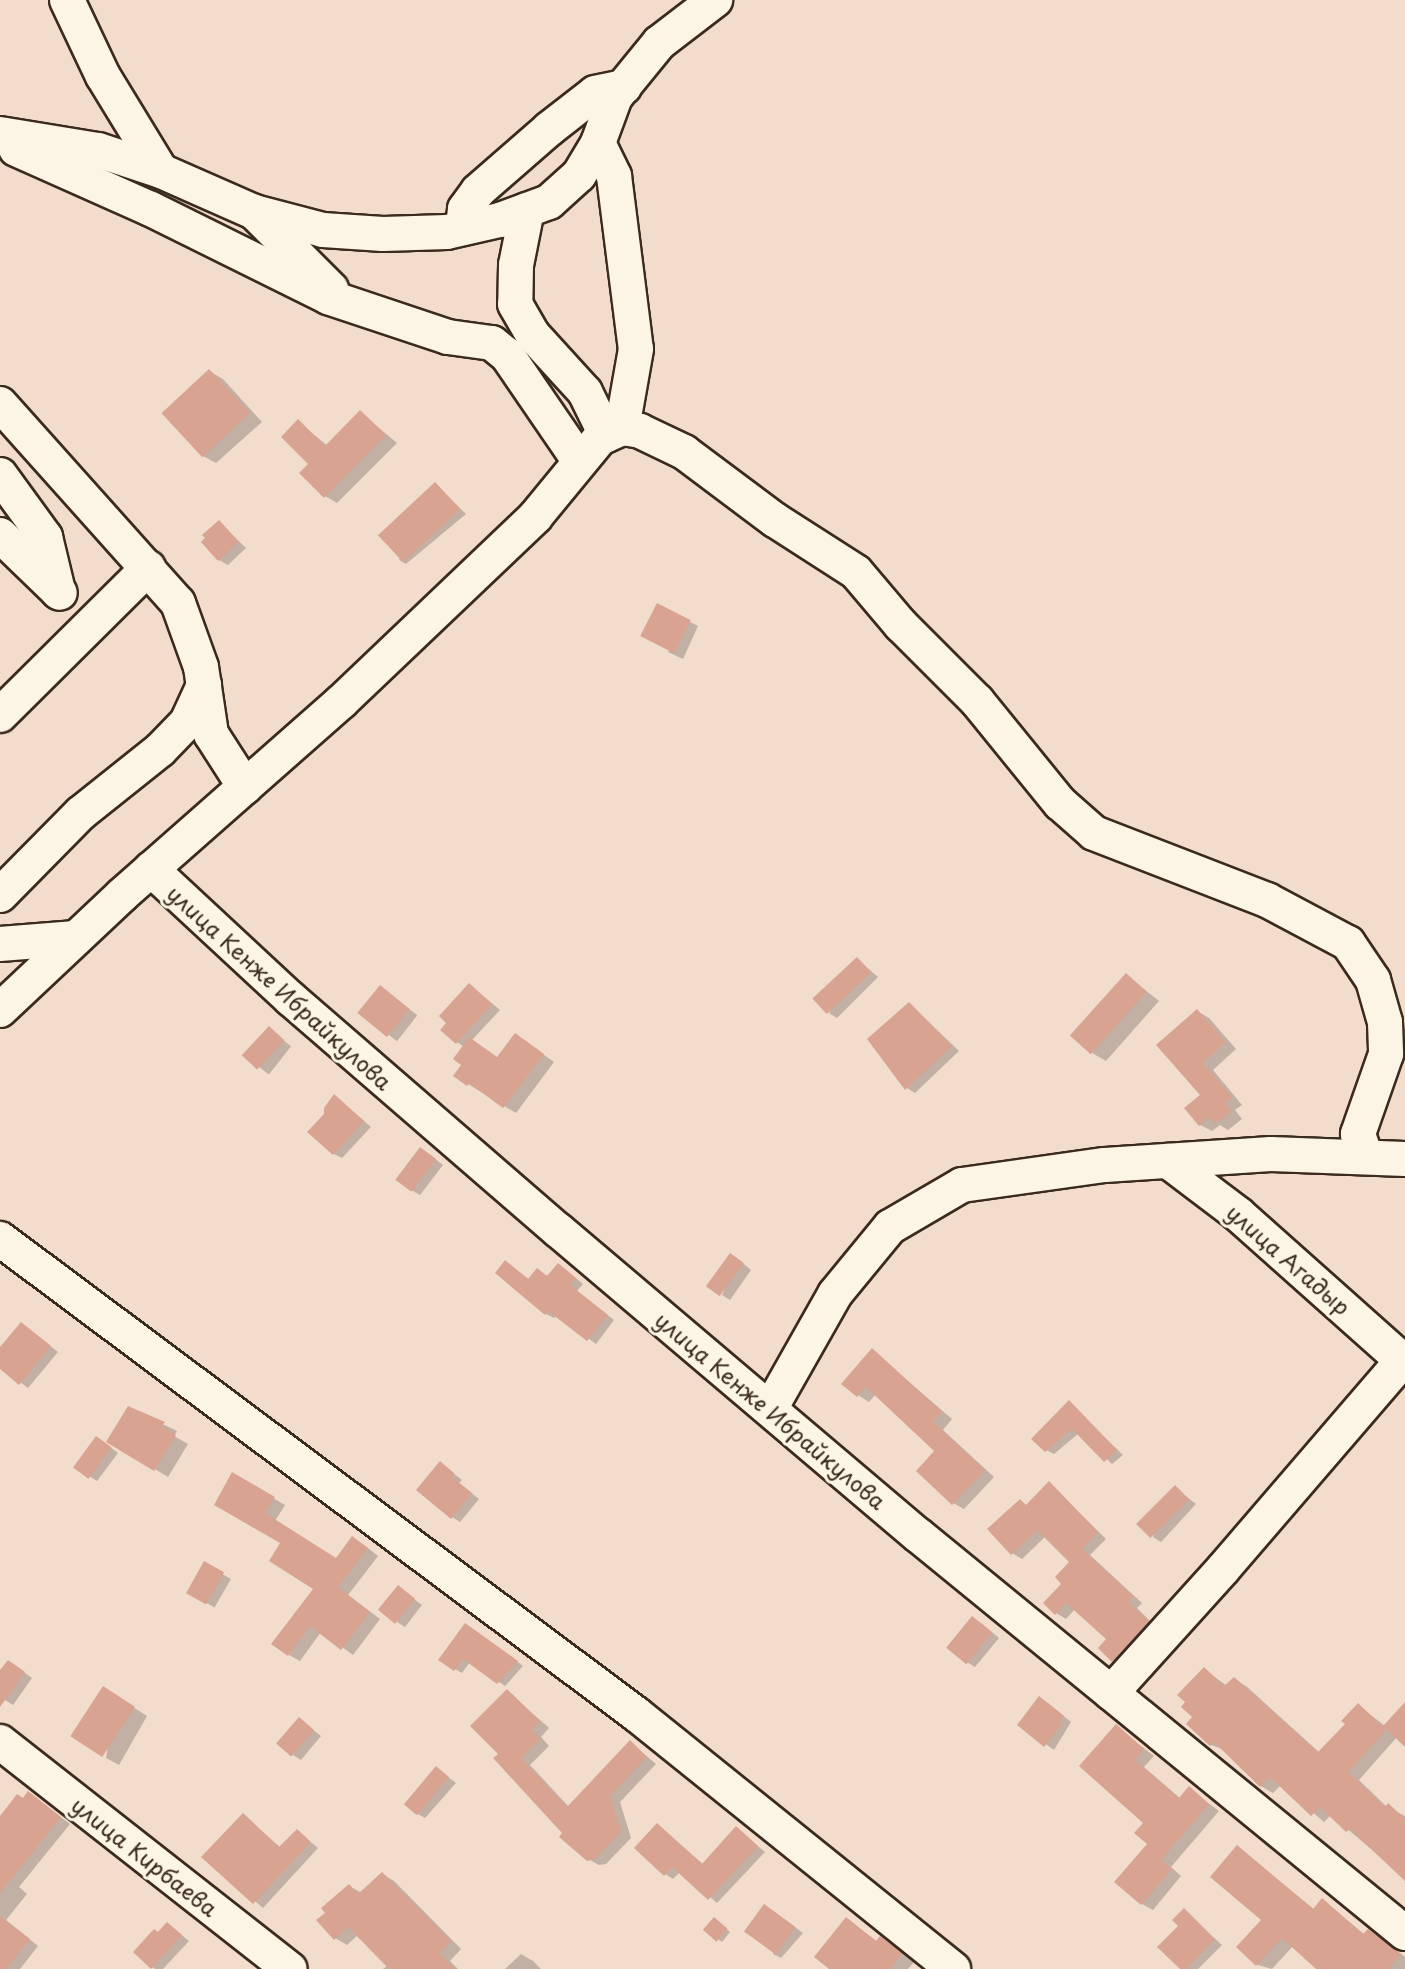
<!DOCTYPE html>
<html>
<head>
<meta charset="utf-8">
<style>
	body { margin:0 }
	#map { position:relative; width:1405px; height:1969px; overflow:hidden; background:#f2dccc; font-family:"Playpen Sans",sans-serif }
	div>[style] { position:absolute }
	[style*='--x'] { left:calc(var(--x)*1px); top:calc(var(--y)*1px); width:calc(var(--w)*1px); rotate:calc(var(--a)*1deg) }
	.shadow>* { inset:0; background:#0003; transform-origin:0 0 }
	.building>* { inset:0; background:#d9a391; transform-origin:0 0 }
	.roads { filter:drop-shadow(2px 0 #3b2a1e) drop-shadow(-2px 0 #3b2a1e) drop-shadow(0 2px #3b2a1e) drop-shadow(0 -2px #3b2a1e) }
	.minor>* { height:34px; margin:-17px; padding:0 17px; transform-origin:17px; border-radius:17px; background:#fcf5e5 }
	span { translate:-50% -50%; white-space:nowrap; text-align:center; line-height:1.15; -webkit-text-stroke:6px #fcf5e5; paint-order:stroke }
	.street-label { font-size:22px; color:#3b2a1e }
</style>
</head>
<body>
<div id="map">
	<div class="shadow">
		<i style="clip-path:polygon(209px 371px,223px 379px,262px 422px,216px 463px,203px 456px,164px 413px)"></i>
		<i style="clip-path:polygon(361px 413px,397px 443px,337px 503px,325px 496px,310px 464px,298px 422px,328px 446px)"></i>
		<i style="clip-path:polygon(435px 484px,466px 514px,406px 564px,399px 560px)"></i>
		<i style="clip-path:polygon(219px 522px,246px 548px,228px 565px,219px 560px)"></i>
		<i style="clip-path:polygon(690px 622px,698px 626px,683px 659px,668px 652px)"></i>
		<i style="clip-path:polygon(857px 959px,878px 977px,837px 1018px,829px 1013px)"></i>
		<i style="clip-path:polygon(1126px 975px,1159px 1001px,1106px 1061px,1092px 1053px)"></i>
		<i style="clip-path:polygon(470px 985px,500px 1010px,471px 1041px,498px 1059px,516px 1035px,554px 1062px,516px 1113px,468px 1084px,464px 1047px,457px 1042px)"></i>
		<i style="left:381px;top:987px;width:46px;height:33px;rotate:38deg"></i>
		<i style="clip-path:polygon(910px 1004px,959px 1051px,915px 1093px,907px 1088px)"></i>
		<i style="clip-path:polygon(1197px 1011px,1209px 1018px,1236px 1049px,1213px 1070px,1242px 1105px,1235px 1110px,1242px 1119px,1228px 1130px,1220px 1125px,1212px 1131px,1200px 1125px,1203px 1095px)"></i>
		<i style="left:269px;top:1029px;width:28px;height:36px;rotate:38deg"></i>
		<i style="clip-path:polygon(335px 1096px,371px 1127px,342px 1158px,334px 1154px,327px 1114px)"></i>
		<i style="clip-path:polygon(429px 1154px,443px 1165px,420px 1195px,411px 1190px)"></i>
		<i style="clip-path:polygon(739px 1260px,751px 1270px,730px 1300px,722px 1295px)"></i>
		<i style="clip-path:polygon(506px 1262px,530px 1280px,566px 1270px,583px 1284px,577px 1291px,614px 1320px,596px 1344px,557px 1315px,554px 1318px,546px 1314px,498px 1273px)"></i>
		<i style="clip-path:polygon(22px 1324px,58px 1352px,28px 1388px,0 1367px,0 1350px)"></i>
		<i style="clip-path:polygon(872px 1350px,952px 1419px,943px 1430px,994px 1477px,964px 1509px,953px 1503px,937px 1451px,876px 1394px,869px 1402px,858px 1395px)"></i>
		<i style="clip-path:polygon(1069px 1403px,1123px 1455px,1112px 1464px,1079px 1433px,1054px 1454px,1046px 1450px)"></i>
		<i style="clip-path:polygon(129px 1408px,177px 1431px,174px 1436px,188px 1444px,168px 1477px,109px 1441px)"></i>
		<i style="clip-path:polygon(105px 1443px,118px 1453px,97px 1481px,89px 1476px)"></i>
		<i style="clip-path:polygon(441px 1464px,462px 1480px,459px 1483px,479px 1499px,460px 1522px,452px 1517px)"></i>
		<i style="clip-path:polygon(233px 1475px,285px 1505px,275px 1521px,337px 1560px,364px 1545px,378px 1556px,348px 1595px,380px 1619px,353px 1655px,321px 1632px,300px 1661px,289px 1655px,315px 1588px)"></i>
		<i style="clip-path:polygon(1050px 1484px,1106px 1539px,1090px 1555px,1142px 1603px,1137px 1608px,1157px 1628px,1123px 1666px,1114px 1660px,1109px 1639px,1075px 1609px,1066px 1619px,1056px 1613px,1072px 1562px,1046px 1536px,1022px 1559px,1012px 1553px,1020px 1501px,1028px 1506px)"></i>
		<i style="clip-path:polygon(1175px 1488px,1196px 1504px,1161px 1542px,1153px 1537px)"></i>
		<i style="left:205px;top:1564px;width:30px;height:33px;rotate:30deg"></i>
		<i style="clip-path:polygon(406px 1593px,422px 1605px,405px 1627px,397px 1622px)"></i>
		<i style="clip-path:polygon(981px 1623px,999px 1638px,975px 1667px,967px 1662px)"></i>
		<i style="clip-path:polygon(473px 1629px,523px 1666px,505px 1686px,470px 1662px,462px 1673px,455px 1669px)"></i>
		<i style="clip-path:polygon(17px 1667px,32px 1678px,13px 1705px,0 1697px,0 1673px)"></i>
		<i style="clip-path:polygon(1204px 1669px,1227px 1686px,1234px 1679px,1246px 1686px,1320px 1753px,1347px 1724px,1359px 1706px,1385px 1726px,1405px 1705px,1405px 1743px,1397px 1737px,1359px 1780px,1387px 1807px,1405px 1816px,1405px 1878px,1331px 1815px,1324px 1822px,1281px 1785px,1273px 1793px,1261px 1786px,1225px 1750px,1211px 1745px,1194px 1717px)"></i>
		<i style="clip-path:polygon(507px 1691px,549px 1728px,541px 1737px,549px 1746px,530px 1765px,569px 1807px,631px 1743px,656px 1764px,620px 1802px,631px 1838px,606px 1864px,599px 1865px,588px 1859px,501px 1754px)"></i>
		<i style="clip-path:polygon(116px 1696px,147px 1716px,119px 1765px,106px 1758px)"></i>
		<i style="clip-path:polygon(1048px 1703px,1071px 1722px,1054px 1750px,1019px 1725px)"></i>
		<i style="clip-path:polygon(299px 1719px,321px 1736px,301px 1760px,293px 1755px)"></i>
		<i style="clip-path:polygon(1116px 1727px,1154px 1756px,1144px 1767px,1181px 1799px,1189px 1789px,1219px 1811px,1171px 1867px,1181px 1876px,1153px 1910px,1142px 1904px,1149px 1844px,1146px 1823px)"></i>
		<i style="clip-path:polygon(436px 1768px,456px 1783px,425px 1818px,416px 1813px)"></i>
		<i style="clip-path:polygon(29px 1793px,70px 1824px,19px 1887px,27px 1894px,6px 1920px,38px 1946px,20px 1969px,0 1969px,0 1819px)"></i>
		<i style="clip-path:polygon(244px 1816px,281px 1848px,297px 1831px,318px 1848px,263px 1908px,204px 1857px)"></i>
		<i style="clip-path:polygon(658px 1825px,704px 1865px,737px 1829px,765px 1852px,717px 1903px,680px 1872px,673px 1879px,665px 1874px)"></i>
		<i style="clip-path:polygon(1237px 1847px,1315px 1910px,1323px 1900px,1365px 1935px,1368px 1931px,1380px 1938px,1405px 1957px,1405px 1969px,1319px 1969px,1293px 1946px,1272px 1969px,1258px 1965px,1239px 1947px,1263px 1920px)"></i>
		<i style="clip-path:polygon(382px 1874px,394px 1881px,461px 1949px,450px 1961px,458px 1969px,383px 1969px,388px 1965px,358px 1935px,347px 1945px,335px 1938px,349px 1886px,362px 1893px)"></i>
		<i style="clip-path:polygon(773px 1911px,803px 1933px,781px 1958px,773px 1954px)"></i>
		<i style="clip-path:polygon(1184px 1911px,1222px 1945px,1198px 1969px,1183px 1969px,1180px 1926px)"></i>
		<i style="clip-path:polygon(846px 1919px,878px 1942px,881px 1939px,894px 1946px,914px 1962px,908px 1969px,832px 1969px)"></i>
		<i style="clip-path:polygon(717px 1921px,730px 1932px,722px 1942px,706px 1930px)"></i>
		<i style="clip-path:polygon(168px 1924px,189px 1941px,163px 1969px,155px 1969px,152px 1967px,159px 1934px)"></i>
		<i style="clip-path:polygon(521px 1954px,533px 1961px,541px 1969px,505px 1969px)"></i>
	</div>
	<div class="building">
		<i style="left:209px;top:369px;width:60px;height:65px;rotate:47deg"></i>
		<i style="clip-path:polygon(360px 410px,386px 435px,324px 498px,299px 473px,308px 464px,281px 437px,298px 419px,325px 446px)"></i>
		<i style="left:435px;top:482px;width:37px;height:78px;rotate:47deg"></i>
		<i style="clip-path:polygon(219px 520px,239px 542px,218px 561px,201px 542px,205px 538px,202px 535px)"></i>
		<i style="left:657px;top:603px;width:38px;height:37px;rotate:27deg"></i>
		<i style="left:857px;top:957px;width:21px;height:61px;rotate:47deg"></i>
		<i style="left:1126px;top:973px;width:28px;height:84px;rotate:42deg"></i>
		<i style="clip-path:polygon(469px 983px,492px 1004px,456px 1044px,440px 1030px,446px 1023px,439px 1016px)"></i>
		<i style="left:380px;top:985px;width:38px;height:36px;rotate:39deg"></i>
		<i style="clip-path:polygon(909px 1002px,952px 1046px,905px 1090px,867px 1039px)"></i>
		<i style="clip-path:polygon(1197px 1009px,1226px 1042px,1203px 1063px,1232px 1097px,1225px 1103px,1231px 1112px,1215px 1124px,1210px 1117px,1199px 1126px,1184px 1108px,1200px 1095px,1156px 1045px)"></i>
		<i style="left:269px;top:1026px;width:21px;height:40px;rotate:43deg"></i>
		<i style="clip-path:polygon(515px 1033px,544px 1054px,503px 1108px,469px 1083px,467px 1086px,453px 1076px,461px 1065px,453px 1059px,469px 1037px,497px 1057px)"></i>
		<i style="clip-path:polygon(334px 1094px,364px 1121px,333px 1155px,307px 1132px,324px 1114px,324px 1108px)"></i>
		<i style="left:420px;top:1147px;width:20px;height:41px;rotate:37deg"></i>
		<i style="left:730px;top:1253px;width:17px;height:41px;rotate:36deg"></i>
		<i style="clip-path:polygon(505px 1260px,528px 1279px,537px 1268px,547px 1276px,558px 1263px,576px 1278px,570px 1285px,608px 1315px,587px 1341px,548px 1311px,545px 1315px,495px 1273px)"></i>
		<i style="clip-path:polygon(21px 1322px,51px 1346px,19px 1385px,0 1369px,0 1347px)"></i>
		<i style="clip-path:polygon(872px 1348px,942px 1412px,933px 1422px,985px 1470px,952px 1505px,916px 1471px,934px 1451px,866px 1387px,857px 1397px,841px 1384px)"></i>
		<i style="clip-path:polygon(1069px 1400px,1117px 1450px,1104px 1462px,1072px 1429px,1045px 1452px,1031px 1439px)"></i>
		<i style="clip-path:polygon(128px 1406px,165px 1422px,162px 1426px,176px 1435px,154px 1471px,106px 1442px)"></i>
		<i style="left:96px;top:1436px;width:19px;height:39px;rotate:36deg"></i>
		<i style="clip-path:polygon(440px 1461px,455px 1474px,452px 1477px,472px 1493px,451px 1519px,416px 1490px)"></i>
		<i style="clip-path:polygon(232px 1472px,275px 1497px,265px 1513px,336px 1558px,352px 1536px,368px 1548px,338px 1587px,370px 1612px,341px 1650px,310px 1626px,288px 1656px,271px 1644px,313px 1589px,269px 1561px,280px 1543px,214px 1505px)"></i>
		<i style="clip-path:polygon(1049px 1481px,1098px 1532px,1082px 1549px,1133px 1596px,1128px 1602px,1149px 1621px,1112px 1662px,1098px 1648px,1106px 1639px,1066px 1603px,1055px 1615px,1043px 1603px,1061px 1584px,1055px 1577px,1069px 1562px,1037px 1530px,1011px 1555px,987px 1529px,1020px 1499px,1026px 1505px)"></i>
		<i style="left:1175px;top:1485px;width:20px;height:55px;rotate:45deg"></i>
		<i style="left:204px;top:1561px;width:23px;height:37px;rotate:29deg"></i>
		<i style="left:398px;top:1585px;width:22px;height:32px;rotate:39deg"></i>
		<i style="left:972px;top:1616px;width:26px;height:41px;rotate:39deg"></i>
		<i style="clip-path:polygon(465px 1623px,518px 1661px,497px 1684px,463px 1659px,454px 1671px,438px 1660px)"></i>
		<i style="clip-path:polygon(8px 1660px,25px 1672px,0 1707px,0 1670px)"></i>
		<i style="clip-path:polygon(1204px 1667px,1224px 1686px,1234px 1677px,1318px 1752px,1345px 1724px,1341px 1721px,1358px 1703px,1386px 1730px,1348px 1772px,1385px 1807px,1388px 1803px,1405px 1819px,1405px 1881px,1350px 1829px,1346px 1832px,1320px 1807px,1311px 1816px,1270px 1777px,1260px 1787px,1214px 1742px,1210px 1746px,1186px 1724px,1192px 1717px,1181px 1707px,1185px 1702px,1177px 1695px)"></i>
		<i style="left:103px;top:1686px;width:38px;height:60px;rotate:33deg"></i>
		<i style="clip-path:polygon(507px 1689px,540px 1721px,532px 1730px,540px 1739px,521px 1758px,567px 1807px,630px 1740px,647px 1757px,610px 1796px,621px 1832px,595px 1859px,587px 1861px,559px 1837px,562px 1833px,493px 1758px,498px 1754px,470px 1726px)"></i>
		<i style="clip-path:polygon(1039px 1696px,1064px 1716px,1059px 1722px,1062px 1724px,1044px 1747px,1017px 1725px)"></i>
		<i style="clip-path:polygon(1405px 1702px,1405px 1747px,1383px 1726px)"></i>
		<i style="left:299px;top:1717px;width:20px;height:35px;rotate:41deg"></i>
		<i style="clip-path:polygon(1116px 1724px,1144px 1749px,1135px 1760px,1179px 1798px,1189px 1786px,1209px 1804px,1161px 1860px,1172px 1869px,1141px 1905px,1114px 1882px,1147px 1844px,1134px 1833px,1143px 1823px,1079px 1766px)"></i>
		<i style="left:436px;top:1766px;width:17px;height:50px;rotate:40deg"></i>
		<i style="clip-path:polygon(28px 1791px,61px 1817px,0 1893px,0 1816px,17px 1794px,23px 1798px)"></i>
		<i style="clip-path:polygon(243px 1813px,279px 1847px,297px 1829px,311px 1842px,253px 1904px,201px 1857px)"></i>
		<i style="clip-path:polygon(657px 1823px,702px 1864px,736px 1826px,758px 1846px,708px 1900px,672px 1867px,664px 1876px,634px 1848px)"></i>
		<i style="clip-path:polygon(1237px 1845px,1313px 1909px,1322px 1898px,1363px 1934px,1368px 1929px,1401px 1954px,1388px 1969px,1316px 1969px,1282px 1938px,1256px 1966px,1236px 1947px,1261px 1920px,1210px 1877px)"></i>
		<i style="clip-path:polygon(382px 1872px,451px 1941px,439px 1953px,455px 1969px,389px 1969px,348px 1927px,334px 1940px,316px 1920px,325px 1913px,321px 1908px,349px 1884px,358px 1894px)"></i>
		<i style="left:764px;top:1904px;width:39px;height:34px;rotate:36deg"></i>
		<i style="clip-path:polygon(1184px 1908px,1215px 1939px,1186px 1969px,1180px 1969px,1157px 1947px,1178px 1926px,1172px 1920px)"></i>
		<i style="clip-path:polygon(0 1916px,30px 1939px,6px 1969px,0 1969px)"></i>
		<i style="left:714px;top:1917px;width:18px;height:17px;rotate:41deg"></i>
		<i style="clip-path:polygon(846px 1917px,876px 1941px,880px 1936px,902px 1953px,890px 1969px,829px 1969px,814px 1957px)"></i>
		<i style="clip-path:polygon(167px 1922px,182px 1935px,151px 1969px,133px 1952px,154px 1929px,158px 1932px)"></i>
	</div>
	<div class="roads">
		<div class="minor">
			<i style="--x:67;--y:0;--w:84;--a:64.7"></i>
			<i style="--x:103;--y:76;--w:111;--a:58.6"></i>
			<i style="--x:0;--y:134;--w:99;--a:9.3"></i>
			<i style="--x:98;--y:150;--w:66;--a:18.4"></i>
			<i style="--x:161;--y:171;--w:102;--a:23.8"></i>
			<i style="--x:254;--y:212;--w:71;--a:14.6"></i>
			<i style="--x:323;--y:230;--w:60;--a:3.8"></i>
			<i style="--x:383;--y:234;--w:64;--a:-1.8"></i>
			<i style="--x:447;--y:232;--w:54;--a:-12.8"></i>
			<i style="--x:500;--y:220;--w:52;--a:-20.2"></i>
			<i style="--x:549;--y:202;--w:40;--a:-42"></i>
			<i style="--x:579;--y:175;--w:37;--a:-59"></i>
			<i style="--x:598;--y:143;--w:49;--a:-69.7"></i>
			<i style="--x:615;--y:97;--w:70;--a:-50.8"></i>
			<i style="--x:659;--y:43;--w:71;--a:-37.5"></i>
			<i style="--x:598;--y:143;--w:37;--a:64"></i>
			<i style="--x:614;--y:176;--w:174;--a:82.8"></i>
			<i style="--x:636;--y:349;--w:80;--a:100"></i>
			<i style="--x:16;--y:149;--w:148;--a:24"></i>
			<i style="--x:151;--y:209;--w:198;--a:26.4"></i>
			<i style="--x:328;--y:297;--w:126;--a:18.4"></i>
			<i style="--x:448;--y:337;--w:44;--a:7.8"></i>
			<i style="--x:492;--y:343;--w:19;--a:39"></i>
			<i style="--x:507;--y:355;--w:127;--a:55.6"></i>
			<i style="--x:527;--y:210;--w:56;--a:101.3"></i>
			<i style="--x:516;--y:265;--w:39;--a:91"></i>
			<i style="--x:515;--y:304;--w:36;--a:60"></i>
			<i style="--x:533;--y:335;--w:77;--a:47.6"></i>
			<i style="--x:585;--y:392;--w:48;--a:64"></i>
			<i style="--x:254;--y:212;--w:109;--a:45"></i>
			<i style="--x:463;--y:228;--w:19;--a:-84"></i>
			<i style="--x:465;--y:209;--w:22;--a:-54"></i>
			<i style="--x:478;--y:191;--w:94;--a:-41.1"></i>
			<i style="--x:549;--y:129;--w:58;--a:-38"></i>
			<i style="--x:595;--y:93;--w:30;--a:-12"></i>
			<i style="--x:0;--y:404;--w:267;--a:48.2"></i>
			<i style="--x:178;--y:603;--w:68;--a:70.2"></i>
			<i style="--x:201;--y:667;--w:68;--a:81.5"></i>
			<i style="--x:211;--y:734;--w:63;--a:57.3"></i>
			<i style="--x:0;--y:475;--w:77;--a:54"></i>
			<i style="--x:45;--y:537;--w:56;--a:76.5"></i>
			<i style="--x:0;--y:535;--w:83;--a:44"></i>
			<i style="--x:0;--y:715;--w:209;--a:-44.8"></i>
			<i style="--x:151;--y:869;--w:191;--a:42.9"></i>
			<i style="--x:291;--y:999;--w:353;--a:40.9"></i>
			<i style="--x:558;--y:1230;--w:472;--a:40.3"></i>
			<i style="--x:918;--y:1535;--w:629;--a:39.26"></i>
			<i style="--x:0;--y:895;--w:115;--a:-45.4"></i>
			<i style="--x:81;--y:813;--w:101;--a:-38.6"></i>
			<i style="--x:160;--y:750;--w:39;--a:-46"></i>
			<i style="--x:187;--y:722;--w:41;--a:-65.3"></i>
			<i style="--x:0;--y:944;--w:76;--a:-4.5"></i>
			<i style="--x:0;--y:1010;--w:168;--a:-43.3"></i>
			<i style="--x:122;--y:895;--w:293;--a:-41.4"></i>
			<i style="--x:342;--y:701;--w:267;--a:-43.6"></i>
			<i style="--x:535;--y:517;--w:102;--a:-50.6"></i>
			<i style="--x:600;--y:438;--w:24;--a:-24"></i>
			<i style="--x:622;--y:428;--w:18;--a:9"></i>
			<i style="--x:640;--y:431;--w:49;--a:25.5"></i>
			<i style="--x:684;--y:452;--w:114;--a:36.8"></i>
			<i style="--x:775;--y:520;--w:96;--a:32.7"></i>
			<i style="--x:856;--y:572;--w:70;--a:49.7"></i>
			<i style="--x:901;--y:625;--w:107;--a:45"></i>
			<i style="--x:977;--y:701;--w:132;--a:50.9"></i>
			<i style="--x:1060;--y:803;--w:45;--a:41.4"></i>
			<i style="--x:1094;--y:833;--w:186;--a:21.2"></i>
			<i style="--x:1267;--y:900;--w:92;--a:28"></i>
			<i style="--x:1348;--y:943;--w:45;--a:56"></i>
			<i style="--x:1373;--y:980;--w:44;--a:74.1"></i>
			<i style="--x:1385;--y:1022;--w:32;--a:88"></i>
			<i style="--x:1386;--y:1054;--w:85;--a:109.3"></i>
			<i style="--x:1358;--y:1134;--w:24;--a:71"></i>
			<i style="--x:1168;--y:1161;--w:88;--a:37.1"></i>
			<i style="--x:1238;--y:1214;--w:224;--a:41.7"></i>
			<i style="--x:0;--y:1239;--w:794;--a:36.75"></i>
			<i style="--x:636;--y:1714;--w:407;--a:38.8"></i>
			<i style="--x:770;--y:1409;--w:132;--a:-60.5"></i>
			<i style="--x:835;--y:1294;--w:87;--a:-50.6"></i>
			<i style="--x:890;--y:1227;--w:83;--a:-30.3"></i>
			<i style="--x:962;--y:1185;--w:144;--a:-8"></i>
			<i style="--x:1105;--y:1165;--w:166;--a:-3.8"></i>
			<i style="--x:1271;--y:1154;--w:134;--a:2.1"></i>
			<i style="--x:1111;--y:1693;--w:167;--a:-47.9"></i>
			<i style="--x:1223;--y:1569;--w:274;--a:-49.3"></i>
			<i style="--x:0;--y:1742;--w:368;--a:38.1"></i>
		</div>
	</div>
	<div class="street-label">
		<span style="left:280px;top:987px;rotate:42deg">улица Кенже Ибрайкулова</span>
		<span style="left:1289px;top:1259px;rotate:41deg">улица Агадыр</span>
		<span style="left:771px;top:1410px;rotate:40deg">улица Кенже Ибрайкулова</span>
		<span style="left:145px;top:1856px;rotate:38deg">улица Кирбаева</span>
	</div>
</div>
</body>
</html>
